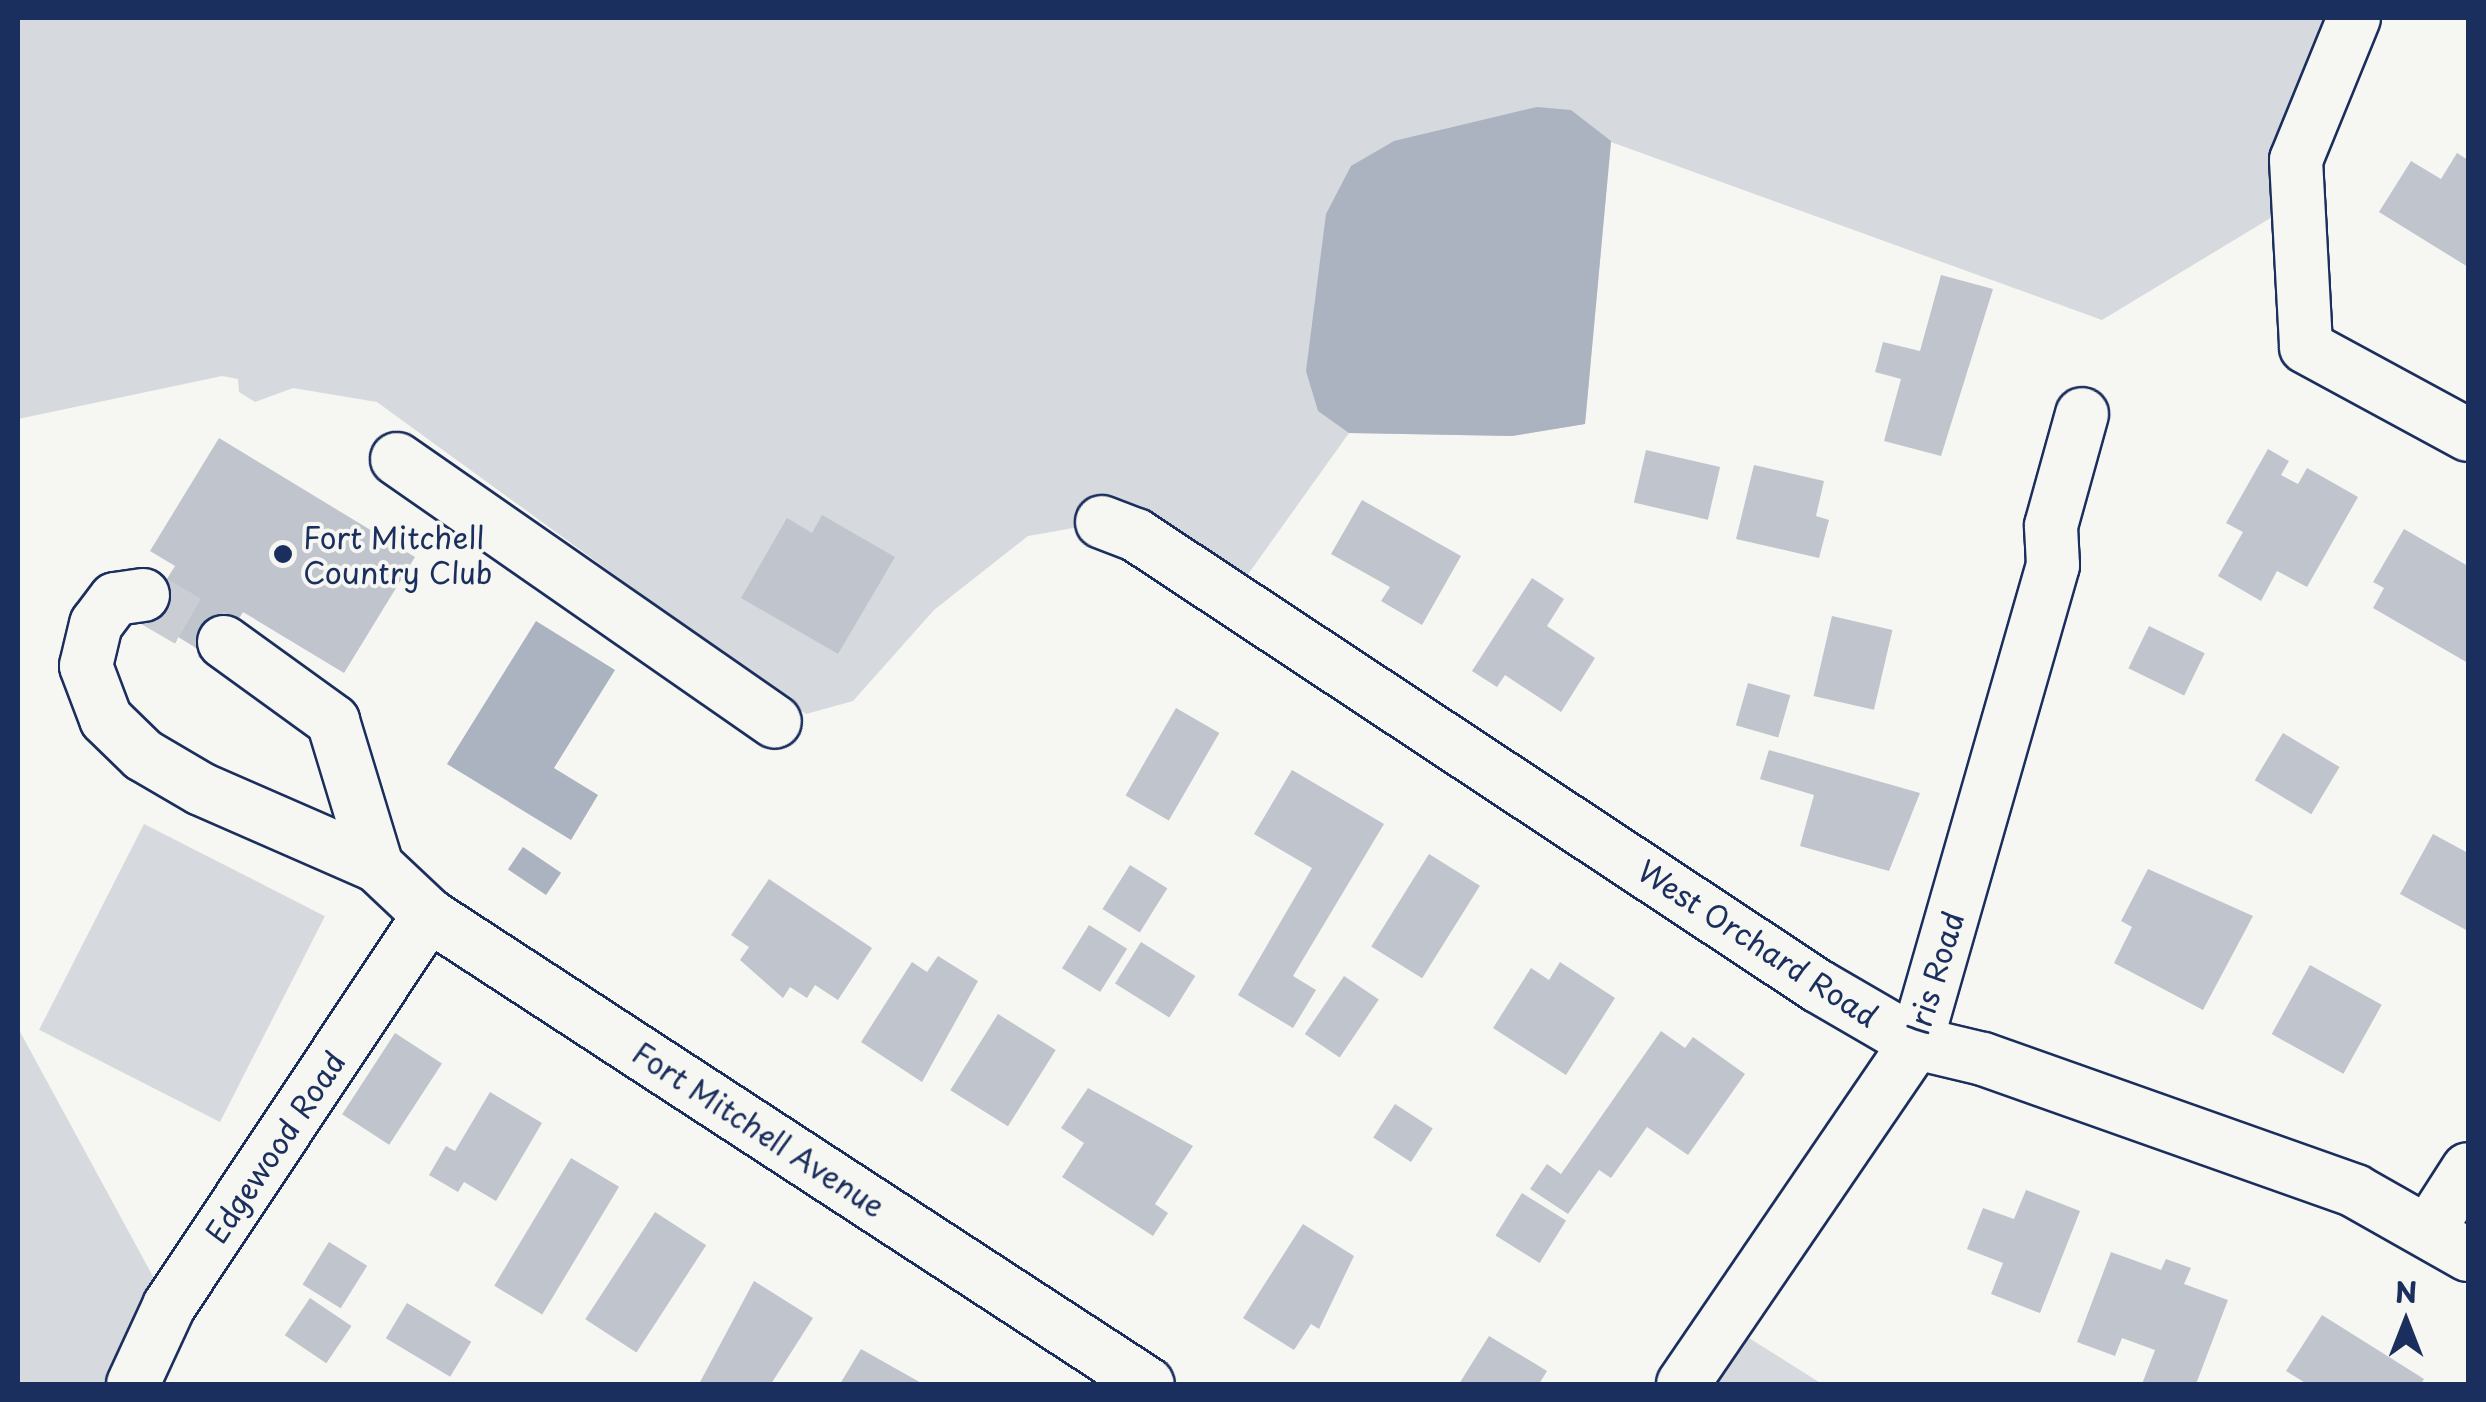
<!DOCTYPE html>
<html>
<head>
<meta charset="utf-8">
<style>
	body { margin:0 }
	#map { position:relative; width:2486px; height:1402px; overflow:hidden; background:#f6f6f2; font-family:"Playpen Sans",sans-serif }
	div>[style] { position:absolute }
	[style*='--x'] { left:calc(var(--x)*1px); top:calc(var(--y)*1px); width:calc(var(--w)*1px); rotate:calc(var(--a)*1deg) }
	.green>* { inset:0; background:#d6d9dd; transform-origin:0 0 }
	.water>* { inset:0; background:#abb2c0; transform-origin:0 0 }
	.building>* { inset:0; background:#c0c4cd; transform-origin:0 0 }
	.minor-tunnel>* { height:52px; margin-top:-26px; transform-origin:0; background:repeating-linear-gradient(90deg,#caced4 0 52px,transparent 0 78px) }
	.roads { filter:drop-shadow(2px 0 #1b2f5e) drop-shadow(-2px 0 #1b2f5e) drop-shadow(0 2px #1b2f5e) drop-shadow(0 -2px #1b2f5e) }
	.minor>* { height:52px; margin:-26px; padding:0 26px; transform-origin:26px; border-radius:26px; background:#f6f6f2 }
	.dots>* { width:28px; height:28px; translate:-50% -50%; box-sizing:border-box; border:5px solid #f6f6f2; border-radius:50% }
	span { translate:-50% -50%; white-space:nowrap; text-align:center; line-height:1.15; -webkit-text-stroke:8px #f6f6f2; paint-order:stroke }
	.poi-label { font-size:30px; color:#1b2f5e }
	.left { translate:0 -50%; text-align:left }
	.street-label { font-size:30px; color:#1b2f5e }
	.frame { position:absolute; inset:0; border:20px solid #1b2f5e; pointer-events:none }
	.north { position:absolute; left:2356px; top:1272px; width:100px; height:100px; -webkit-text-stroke:8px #f6f6f2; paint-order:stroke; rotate:0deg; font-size:28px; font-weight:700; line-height:40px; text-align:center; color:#1b2f5e }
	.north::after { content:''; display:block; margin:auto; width:35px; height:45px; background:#1b2f5e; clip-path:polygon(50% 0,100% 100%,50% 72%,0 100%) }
</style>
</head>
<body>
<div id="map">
	<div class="green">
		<i style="clip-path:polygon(18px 18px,2354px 18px,2292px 205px,2102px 320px,1611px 142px,1585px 424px,1512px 436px,1349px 433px,1231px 598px,1102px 523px,1028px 536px,934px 610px,853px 701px,806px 714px,377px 402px,293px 388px,255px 402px,239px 392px,238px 379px,222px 376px,18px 419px)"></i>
		<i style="left:144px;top:824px;width:203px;height:231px;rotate:27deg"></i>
		<i style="clip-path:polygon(18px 1028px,169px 1306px,133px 1384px,18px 1384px)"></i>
		<i style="clip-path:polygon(1725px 1323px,1822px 1384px,1683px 1384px)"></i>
	</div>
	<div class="water">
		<i style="clip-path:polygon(1537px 107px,1571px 110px,1611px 141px,1585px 424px,1512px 436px,1349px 433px,1318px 411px,1306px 371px,1326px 214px,1351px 166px,1394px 141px)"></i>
		<i style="clip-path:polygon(536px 621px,615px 670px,554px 768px,598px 795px,571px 840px,447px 764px)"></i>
		<i style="left:523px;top:847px;width:46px;height:27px;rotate:34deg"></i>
	</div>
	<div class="building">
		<i style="clip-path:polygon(2457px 153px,2468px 160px,2468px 267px,2379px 212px,2411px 161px,2441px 179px)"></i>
		<i style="clip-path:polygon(1941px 275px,1993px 289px,1941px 456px,1884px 441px,1901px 379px,1875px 372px,1883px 342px,1920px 351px)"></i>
		<i style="clip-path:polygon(219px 438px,415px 557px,344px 673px,243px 612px,214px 659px,144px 616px,175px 566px,150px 551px)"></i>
		<i style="clip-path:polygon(2268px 449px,2289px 461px,2281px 475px,2298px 484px,2307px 468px,2358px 497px,2307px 587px,2277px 571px,2261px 601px,2218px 576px,2243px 532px,2226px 523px)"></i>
		<i style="left:1646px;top:450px;width:76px;height:54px;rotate:13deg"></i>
		<i style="clip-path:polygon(1754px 465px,1824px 481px,1816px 516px,1829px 520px,1819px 558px,1736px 539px)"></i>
		<i style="clip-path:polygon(1362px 500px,1461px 556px,1422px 625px,1381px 601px,1390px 587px,1331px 554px)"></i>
		<i style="clip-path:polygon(822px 515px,895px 557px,838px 654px,741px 598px,787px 518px,812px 533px)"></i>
		<i style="clip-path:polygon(2404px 529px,2468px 566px,2468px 663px,2373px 608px,2384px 588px,2373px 582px)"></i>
		<i style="clip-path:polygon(1532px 578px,1564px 599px,1547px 626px,1595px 658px,1561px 712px,1505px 675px,1497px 687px,1472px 671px)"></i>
		<i style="left:1832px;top:616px;width:62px;height:82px;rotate:13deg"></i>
		<i style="left:2149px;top:626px;width:62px;height:47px;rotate:26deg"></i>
		<i style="left:1748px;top:683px;width:44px;height:44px;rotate:16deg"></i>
		<i style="left:1176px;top:708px;width:50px;height:101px;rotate:30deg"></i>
		<i style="left:2283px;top:733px;width:66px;height:55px;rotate:31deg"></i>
		<i style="clip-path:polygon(1769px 750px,1920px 793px,1889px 871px,1800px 846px,1814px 795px,1760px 779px)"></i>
		<i style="clip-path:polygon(1292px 770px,1384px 824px,1293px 976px,1316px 990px,1293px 1028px,1238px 995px,1312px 868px,1254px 834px)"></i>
		<i style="clip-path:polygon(2433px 834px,2468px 853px,2468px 931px,2400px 894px)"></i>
		<i style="left:1429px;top:854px;width:60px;height:109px;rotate:32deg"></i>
		<i style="left:1130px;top:865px;width:44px;height:52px;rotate:32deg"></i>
		<i style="clip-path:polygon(2148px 869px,2253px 916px,2203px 1010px,2114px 963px,2132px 927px,2121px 921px)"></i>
		<i style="clip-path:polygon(769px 879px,872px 948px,838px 1000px,815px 985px,807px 998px,790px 987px,783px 998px,740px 960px,749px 947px,731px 935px)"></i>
		<i style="left:1089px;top:925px;width:45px;height:51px;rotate:32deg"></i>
		<i style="left:1141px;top:942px;width:64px;height:49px;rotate:32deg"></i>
		<i style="clip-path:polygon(938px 956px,978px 981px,922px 1082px,861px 1042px,912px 962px,927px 972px)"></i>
		<i style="clip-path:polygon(1560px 962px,1615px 998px,1566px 1075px,1493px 1028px,1531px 968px,1549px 980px)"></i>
		<i style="left:2310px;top:965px;width:82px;height:79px;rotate:29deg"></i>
		<i style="left:1344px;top:976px;width:42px;height:70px;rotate:34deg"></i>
		<i style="left:998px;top:1014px;width:68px;height:90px;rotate:32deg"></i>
		<i style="clip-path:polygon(1661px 1031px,1685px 1048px,1693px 1037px,1745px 1074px,1688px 1155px,1647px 1127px,1611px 1178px,1599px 1170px,1568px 1214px,1530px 1189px,1547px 1164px,1561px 1174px)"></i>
		<i style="left:395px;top:1033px;width:56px;height:97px;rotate:33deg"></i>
		<i style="clip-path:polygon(1088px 1088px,1193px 1146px,1155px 1204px,1168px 1213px,1153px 1236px,1062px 1177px,1084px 1143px,1061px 1128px)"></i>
		<i style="clip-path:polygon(490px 1092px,542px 1123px,496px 1201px,464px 1182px,458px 1192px,429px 1175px,446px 1146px,455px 1151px)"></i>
		<i style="left:1395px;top:1104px;width:45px;height:40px;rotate:33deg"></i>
		<i style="left:571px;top:1158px;width:56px;height:149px;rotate:31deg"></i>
		<i style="clip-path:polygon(2026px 1190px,2080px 1211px,2040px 1313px,1991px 1294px,2003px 1263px,1967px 1249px,1983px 1208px,2014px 1219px)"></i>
		<i style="left:1522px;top:1193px;width:52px;height:50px;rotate:32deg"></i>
		<i style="left:655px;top:1212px;width:61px;height:128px;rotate:33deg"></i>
		<i style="clip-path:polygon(1303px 1224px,1354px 1256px,1319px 1329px,1311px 1324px,1294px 1350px,1243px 1318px)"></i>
		<i style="left:329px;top:1242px;width:45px;height:50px;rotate:32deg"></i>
		<i style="clip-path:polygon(2111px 1252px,2161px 1270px,2166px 1259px,2191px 1268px,2184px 1284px,2228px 1300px,2196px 1384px,2142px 1384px,2155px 1350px,2122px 1338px,2115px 1356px,2077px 1342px)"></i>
		<i style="clip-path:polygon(754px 1281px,813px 1318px,771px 1384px,699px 1384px)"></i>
		<i style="left:310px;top:1298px;width:50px;height:45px;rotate:34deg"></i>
		<i style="left:407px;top:1303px;width:75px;height:41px;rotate:31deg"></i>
		<i style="clip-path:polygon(2322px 1315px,2424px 1379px,2421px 1384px,2307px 1384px,2286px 1371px)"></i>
		<i style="clip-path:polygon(1489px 1336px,1547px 1371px,1539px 1384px,1459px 1384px)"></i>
		<i style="clip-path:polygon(861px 1349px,923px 1384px,840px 1384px)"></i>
	</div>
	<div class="minor-tunnel">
		<i style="--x:143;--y:595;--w:94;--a:30.1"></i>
	</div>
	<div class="roads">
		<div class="minor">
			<i style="--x:2354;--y:18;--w:153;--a:112.2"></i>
			<i style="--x:2296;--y:160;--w:187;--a:86.9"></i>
			<i style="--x:2306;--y:347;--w:184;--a:28.5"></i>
			<i style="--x:397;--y:459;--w:460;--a:34.8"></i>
			<i style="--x:1102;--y:522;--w:36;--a:21"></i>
			<i style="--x:1136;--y:535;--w:818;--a:33.48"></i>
			<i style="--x:1818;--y:986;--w:113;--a:30.2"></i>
			<i style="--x:1916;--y:1043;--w:69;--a:13.4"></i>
			<i style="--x:1983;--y:1059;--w:395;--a:19.5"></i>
			<i style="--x:2355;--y:1191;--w:130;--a:29.5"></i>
			<i style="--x:143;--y:595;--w:28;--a:172"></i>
			<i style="--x:115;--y:599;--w:31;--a:127"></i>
			<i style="--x:96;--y:624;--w:43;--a:103.4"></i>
			<i style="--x:86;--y:666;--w:57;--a:69.3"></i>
			<i style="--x:106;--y:719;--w:52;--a:44.2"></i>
			<i style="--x:143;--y:755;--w:67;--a:30.4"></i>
			<i style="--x:201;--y:789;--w:192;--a:23.6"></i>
			<i style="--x:224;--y:642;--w:135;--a:35.9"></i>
			<i style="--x:333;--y:721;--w:152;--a:73.1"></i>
			<i style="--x:377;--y:866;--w:71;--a:43.3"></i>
			<i style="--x:429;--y:915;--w:858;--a:33.12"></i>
			<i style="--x:2430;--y:1228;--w:70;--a:-57.2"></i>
			<i style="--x:133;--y:1384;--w:86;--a:-65.2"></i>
			<i style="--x:169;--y:1306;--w:470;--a:-56.4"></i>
			<i style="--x:1683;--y:1384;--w:413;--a:-55.7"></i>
			<i style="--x:1916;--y:1043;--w:497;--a:-74"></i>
			<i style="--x:2053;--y:565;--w:39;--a:-93"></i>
			<i style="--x:2051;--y:526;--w:116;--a:-74.5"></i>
		</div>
	</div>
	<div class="dots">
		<i style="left:283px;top:554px;background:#1b2f5e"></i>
	</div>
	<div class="poi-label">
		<span class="left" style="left:303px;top:554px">Fort Mitchell<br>Country Club</span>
	</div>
	<div class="street-label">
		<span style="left:1758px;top:943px;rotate:33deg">West Orchard Road</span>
		<span style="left:1935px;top:973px;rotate:-73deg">Iris Road</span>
		<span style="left:759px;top:1129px;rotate:33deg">Fort Mitchell Avenue</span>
		<span style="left:275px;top:1147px;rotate:-56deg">Edgewood Road</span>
	</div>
	<div class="frame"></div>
	<div class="north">N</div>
</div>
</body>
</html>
